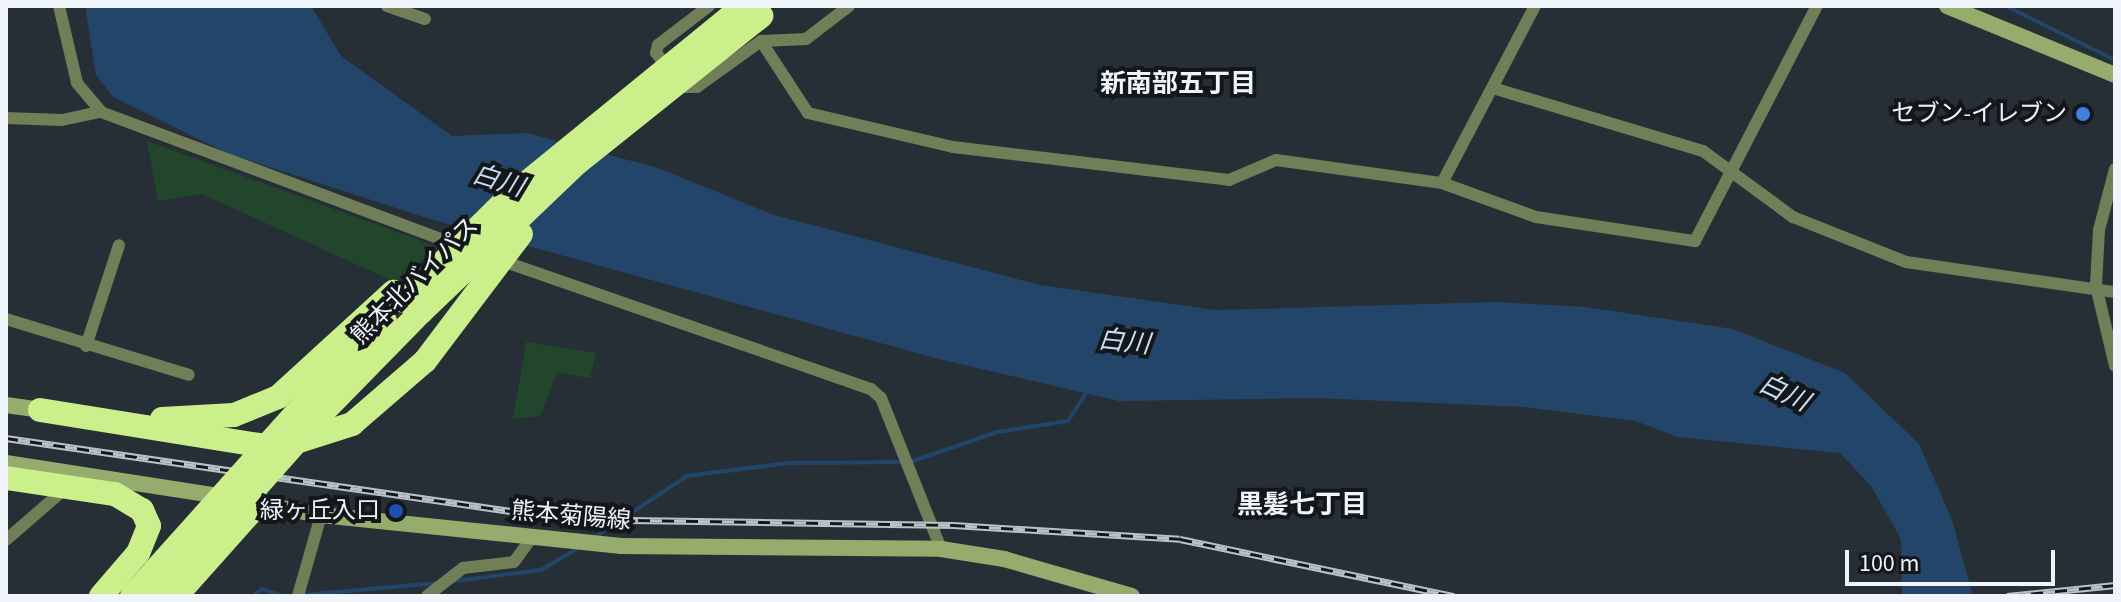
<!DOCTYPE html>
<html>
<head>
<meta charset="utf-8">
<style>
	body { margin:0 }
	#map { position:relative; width:2121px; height:602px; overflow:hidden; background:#272f36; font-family:"Source Sans 3","Noto Sans JP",sans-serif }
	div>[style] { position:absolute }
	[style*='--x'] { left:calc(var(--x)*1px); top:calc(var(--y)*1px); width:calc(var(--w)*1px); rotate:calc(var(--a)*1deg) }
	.green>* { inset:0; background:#22462c }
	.water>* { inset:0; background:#234569 }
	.stream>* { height:4px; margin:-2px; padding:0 2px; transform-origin:2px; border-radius:2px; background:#234569 }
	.street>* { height:12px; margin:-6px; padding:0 6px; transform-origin:6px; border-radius:6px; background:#707f57 }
	.secondary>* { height:16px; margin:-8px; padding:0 8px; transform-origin:8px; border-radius:8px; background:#95ac6c }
	.highway>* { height:24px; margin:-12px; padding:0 12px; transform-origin:12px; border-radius:12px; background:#cbef8a }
	.rail>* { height:7px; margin-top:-3.5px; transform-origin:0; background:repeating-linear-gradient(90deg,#13171a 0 12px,#bbc2c7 0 24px); box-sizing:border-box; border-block:2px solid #bbc2c7 }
	.highway-bridge>* { height:24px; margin:-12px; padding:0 12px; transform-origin:12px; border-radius:12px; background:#cbef8a }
	.dots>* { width:22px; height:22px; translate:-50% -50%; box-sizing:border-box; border:4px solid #13171a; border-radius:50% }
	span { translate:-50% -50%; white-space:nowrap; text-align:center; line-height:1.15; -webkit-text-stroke:8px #13171a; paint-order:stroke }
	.poi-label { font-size:24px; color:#eff5fa }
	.right { translate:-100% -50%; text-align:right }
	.street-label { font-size:24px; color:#eff5fa }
	.neighbourhood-label { font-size:26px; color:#eff5fa; font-weight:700 }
	.water-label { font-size:26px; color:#c7ddf6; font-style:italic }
	.frame { position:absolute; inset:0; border:8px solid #eff5fa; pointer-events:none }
	.scale { position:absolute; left:1845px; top:550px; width:210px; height:36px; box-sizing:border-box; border:4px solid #eff5fa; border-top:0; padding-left:10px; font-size:24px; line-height:28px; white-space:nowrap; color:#eff5fa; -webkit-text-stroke:6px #13171a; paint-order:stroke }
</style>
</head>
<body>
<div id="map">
	<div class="green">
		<i style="clip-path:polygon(147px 141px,438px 247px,395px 282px,202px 194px,158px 201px)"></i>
		<i style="clip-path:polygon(526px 342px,596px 353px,590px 378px,557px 373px,540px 416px,513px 419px)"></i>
	</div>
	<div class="water">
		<i style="clip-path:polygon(85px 6px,311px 6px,341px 56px,452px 136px,527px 133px,658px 168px,774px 215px,1040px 285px,1215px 310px,1497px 302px,1585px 307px,1733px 329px,1845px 373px,1919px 444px,1952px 520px,1973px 596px,1902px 596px,1901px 539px,1871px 486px,1840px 453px,1677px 437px,1636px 421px,1525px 407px,1317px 398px,1119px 401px,935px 358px,430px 219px,229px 154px,113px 97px,96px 75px)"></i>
	</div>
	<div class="stream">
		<i style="--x:2006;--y:6;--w:122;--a:26.4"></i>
		<i style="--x:595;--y:537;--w:110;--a:-33.5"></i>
		<i style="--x:687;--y:476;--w:103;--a:-7.3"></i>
		<i style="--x:789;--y:463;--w:121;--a:-0.5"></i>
		<i style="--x:910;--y:462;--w:92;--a:-19"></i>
		<i style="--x:997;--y:432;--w:72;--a:-8.8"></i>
		<i style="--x:1068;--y:421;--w:38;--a:-57"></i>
		<i style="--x:454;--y:581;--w:88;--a:-7.2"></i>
		<i style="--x:541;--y:570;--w:43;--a:-30.7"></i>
		<i style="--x:303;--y:595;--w:135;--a:-5.1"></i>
		<i style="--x:253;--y:596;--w:11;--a:-38"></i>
		<i style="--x:262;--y:589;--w:21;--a:19"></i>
	</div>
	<div class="street">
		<i style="--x:59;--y:6;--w:79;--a:76.8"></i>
		<i style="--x:77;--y:83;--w:38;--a:50"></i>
		<i style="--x:101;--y:112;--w:383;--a:20.5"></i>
		<i style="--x:387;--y:6;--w:40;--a:18.9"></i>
		<i style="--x:709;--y:6;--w:64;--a:142.6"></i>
		<i style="--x:658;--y:45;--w:8;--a:104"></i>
		<i style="--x:656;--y:53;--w:44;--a:50.5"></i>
		<i style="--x:684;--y:87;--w:13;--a:0"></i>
		<i style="--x:697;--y:87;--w:79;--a:-35.7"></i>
		<i style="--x:761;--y:41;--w:45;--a:-2.5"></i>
		<i style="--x:806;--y:39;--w:54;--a:-37.5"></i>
		<i style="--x:761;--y:41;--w:86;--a:56.9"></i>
		<i style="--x:808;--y:113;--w:149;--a:13.2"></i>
		<i style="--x:953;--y:147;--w:278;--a:6.8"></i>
		<i style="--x:1229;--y:180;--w:51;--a:-23.1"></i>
		<i style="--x:1276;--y:160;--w:168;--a:7.9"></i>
		<i style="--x:1442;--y:183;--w:100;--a:19.9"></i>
		<i style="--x:1536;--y:217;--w:161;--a:8.6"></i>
		<i style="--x:1695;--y:241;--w:265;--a:-62.6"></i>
		<i style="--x:1493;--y:88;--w:219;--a:16.7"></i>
		<i style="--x:1703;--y:151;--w:112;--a:36.3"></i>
		<i style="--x:1793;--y:217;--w:122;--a:21.7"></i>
		<i style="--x:1906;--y:262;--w:211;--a:8.2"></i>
		<i style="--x:6;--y:118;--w:56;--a:2"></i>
		<i style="--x:62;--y:120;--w:40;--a:-12"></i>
		<i style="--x:2115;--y:169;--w:63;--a:104.7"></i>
		<i style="--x:2099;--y:230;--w:56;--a:93.1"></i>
		<i style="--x:2096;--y:286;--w:82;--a:76.6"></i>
		<i style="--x:1442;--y:183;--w:200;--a:-62.3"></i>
		<i style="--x:500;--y:260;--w:393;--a:19.2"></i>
		<i style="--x:871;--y:389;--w:13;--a:42"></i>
		<i style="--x:881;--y:398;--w:162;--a:68.3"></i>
		<i style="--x:6;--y:319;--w:191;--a:17"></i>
		<i style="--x:86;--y:346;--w:106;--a:-71.9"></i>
		<i style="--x:6;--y:540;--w:81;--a:-41"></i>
		<i style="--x:298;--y:596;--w:84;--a:-74.1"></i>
		<i style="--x:427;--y:596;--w:46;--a:-37.9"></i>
		<i style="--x:463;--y:568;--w:51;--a:-6.7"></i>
		<i style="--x:514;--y:562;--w:31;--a:-54"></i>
	</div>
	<div class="secondary">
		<i style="--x:1947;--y:6;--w:182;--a:22.3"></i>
		<i style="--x:6;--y:405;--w:34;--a:8"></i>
		<i style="--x:6;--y:463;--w:223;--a:8.8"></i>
		<i style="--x:248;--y:502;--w:74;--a:10.1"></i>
		<i style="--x:321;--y:515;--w:302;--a:5.9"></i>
		<i style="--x:621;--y:546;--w:320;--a:0.5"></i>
		<i style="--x:941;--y:549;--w:64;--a:9"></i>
		<i style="--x:1004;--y:559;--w:133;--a:16.1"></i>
	</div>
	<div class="highway">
		<i style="--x:306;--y:402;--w:113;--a:-45.7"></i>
		<i style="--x:40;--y:410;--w:240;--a:9.1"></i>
		<i style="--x:277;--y:448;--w:79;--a:-17.7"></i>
		<i style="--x:352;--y:424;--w:96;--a:-40.8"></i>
		<i style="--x:321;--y:414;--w:143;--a:-45.6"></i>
		<i style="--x:162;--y:419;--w:72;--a:-3.2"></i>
		<i style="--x:234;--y:415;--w:48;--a:-22.2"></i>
		<i style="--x:278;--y:397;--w:156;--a:-42.4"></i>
		<i style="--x:6;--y:478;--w:110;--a:8.4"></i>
		<i style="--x:115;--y:494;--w:31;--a:31"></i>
		<i style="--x:142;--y:510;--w:17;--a:66"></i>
		<i style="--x:149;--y:526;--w:29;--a:112"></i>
		<i style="--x:138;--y:553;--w:57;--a:130.7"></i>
		<i style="--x:176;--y:596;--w:123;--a:-48.3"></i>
	</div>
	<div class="rail">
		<i style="--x:6;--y:438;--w:566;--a:8.23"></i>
		<i style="--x:566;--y:519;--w:387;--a:0.9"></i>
		<i style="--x:953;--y:525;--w:227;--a:3.5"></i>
		<i style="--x:1180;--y:539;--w:280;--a:11.8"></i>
		<i style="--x:2007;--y:596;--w:109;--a:-5.8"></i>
	</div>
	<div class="highway-bridge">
		<i style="--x:404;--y:301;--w:146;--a:-44.7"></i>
		<i style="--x:508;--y:198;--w:303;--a:-39.2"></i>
		<i style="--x:421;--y:312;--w:216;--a:-43.7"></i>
		<i style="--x:577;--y:163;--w:236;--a:-38.6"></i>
		<i style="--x:425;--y:361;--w:159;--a:-52.9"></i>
		<i style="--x:132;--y:596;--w:261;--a:-48.1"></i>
		<i style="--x:160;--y:596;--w:243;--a:-48.5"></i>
	</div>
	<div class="dots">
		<i style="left:2083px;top:114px;background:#3f7fe0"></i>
		<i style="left:396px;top:511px;background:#1a4fb4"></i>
	</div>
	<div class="poi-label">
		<span class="right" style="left:2067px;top:114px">セブン-イレブン</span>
		<span class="right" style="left:380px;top:511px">緑ヶ丘入口</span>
	</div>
	<div class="street-label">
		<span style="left:415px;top:281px;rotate:-45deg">熊本北バイパス</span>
		<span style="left:571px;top:516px;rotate:5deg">熊本菊陽線</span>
	</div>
	<div class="neighbourhood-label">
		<span style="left:1178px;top:84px">新南部五丁目</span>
		<span style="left:1302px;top:505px">黒髪七丁目</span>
	</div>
	<div class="water-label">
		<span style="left:498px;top:181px;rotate:17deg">白川</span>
		<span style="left:1124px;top:342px;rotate:6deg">白川</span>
		<span style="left:1784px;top:393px;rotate:25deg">白川</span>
	</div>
	<div class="frame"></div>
	<div class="scale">100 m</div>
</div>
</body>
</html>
